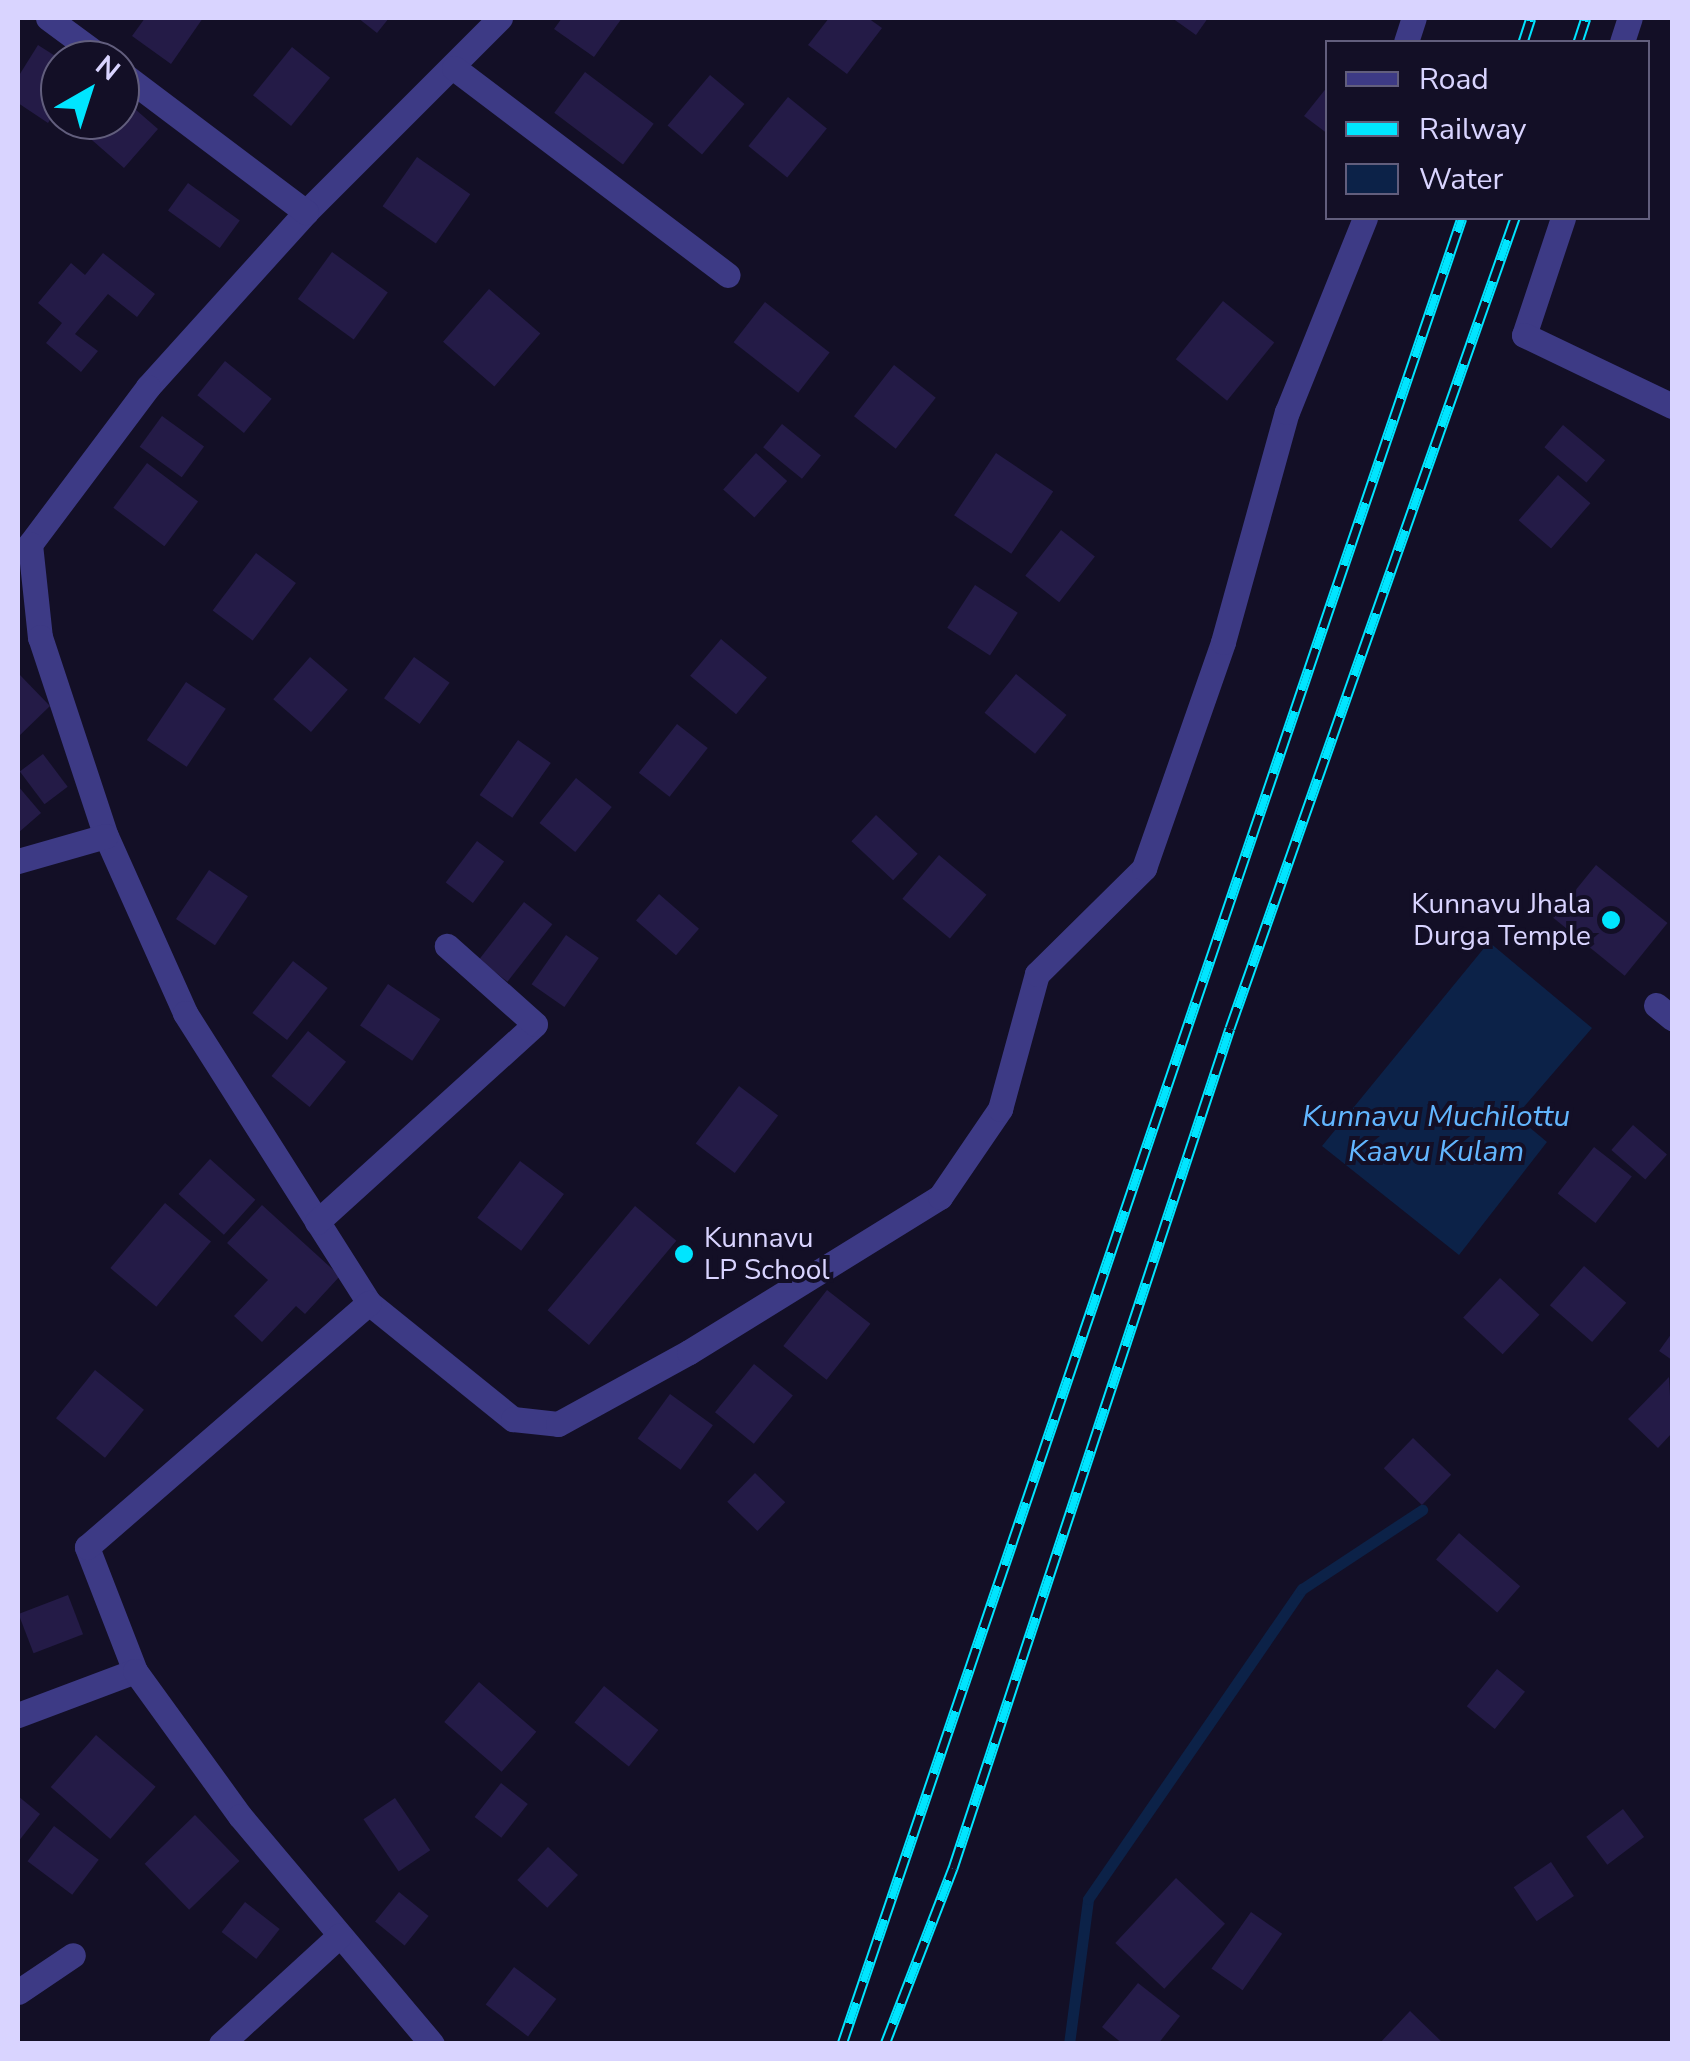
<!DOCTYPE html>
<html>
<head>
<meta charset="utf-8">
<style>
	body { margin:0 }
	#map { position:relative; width:1690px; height:2061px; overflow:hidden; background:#130f26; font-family:"Nunito Sans",sans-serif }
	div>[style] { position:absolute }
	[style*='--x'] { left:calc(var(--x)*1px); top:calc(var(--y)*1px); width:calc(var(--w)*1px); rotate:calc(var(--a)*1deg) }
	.water>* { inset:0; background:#0c2248 }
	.stream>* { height:11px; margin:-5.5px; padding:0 5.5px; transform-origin:5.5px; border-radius:5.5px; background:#0c2248 }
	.building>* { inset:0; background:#241b47; transform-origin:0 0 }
	.minor>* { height:25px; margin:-12.5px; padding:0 12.5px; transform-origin:12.5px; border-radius:12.5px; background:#3d3a85 }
	.rail>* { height:11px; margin-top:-5.5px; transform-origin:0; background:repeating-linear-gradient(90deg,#130f26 0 22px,#00e5ff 0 44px); box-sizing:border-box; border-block:2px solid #00e5ff }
	.dots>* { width:28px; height:28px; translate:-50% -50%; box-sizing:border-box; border:5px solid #130f26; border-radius:50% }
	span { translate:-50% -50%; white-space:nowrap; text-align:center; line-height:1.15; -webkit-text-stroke:8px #130f26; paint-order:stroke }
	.poi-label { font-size:28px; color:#d9d4ff }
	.right { translate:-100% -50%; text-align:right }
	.left { translate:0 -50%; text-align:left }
	.water-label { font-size:30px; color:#62b6ff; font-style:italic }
	.frame { position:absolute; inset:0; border:20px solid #d9d4ff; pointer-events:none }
	.legend { position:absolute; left:1325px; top:40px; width:325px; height:180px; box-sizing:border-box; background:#130f26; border:2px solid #625e7d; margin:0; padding:12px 18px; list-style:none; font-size:30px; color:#d9d4ff }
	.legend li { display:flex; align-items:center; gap:20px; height:50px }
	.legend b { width:50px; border:2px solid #625e7d }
	.north { position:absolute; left:40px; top:40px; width:100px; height:100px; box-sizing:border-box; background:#130f26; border:2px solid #625e7d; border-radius:50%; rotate:39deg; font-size:28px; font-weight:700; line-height:40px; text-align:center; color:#d9d4ff }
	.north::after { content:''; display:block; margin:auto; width:35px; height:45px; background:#00e5ff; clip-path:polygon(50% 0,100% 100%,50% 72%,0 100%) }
</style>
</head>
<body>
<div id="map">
	<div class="water">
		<i style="clip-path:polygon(1489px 942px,1592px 1028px,1516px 1116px,1547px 1142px,1459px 1255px,1322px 1146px)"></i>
	</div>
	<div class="stream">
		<i style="--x:1069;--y:2044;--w:146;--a:-82.5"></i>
		<i style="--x:1088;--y:1899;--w:377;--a:-55.4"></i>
		<i style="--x:1302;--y:1589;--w:144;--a:-33.4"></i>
	</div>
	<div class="building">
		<i style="clip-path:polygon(145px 18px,203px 18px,171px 64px,132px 36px)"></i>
		<i style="clip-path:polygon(358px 18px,389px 18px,377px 33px)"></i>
		<i style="clip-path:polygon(562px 18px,622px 18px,594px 57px,554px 29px)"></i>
		<i style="clip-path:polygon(829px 18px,868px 18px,882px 28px,847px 74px,808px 45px)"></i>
		<i style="clip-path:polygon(1172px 18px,1208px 18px,1196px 35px)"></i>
		<i style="clip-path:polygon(38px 45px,60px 59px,60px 105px,48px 123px,18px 103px,18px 77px)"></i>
		<i style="left:292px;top:47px;width:49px;height:62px;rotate:39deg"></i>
		<i style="left:585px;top:72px;width:86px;height:51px;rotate:37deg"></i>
		<i style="left:710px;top:75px;width:45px;height:66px;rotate:40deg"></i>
		<i style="clip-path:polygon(1328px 86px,1328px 134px,1304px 116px)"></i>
		<i style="clip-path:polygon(120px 96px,158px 129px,124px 168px,85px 134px,97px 120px,120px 120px)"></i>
		<i style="left:788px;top:97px;width:50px;height:63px;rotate:39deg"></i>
		<i style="left:417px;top:157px;width:65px;height:60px;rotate:35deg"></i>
		<i style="left:188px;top:183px;width:64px;height:34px;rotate:36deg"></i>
		<i style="left:332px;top:252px;width:69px;height:58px;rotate:36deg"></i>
		<i style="clip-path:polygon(103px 253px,155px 294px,137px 317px,108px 294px,75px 334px,98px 351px,81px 372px,46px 343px,62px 323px,38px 303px,71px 263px,85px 275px)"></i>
		<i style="left:489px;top:289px;width:68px;height:70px;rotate:41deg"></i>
		<i style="left:1223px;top:301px;width:66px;height:75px;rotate:39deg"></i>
		<i style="left:765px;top:302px;width:82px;height:51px;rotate:38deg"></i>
		<i style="left:225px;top:361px;width:60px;height:44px;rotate:39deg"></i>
		<i style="left:894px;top:365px;width:53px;height:65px;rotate:38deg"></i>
		<i style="left:162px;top:416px;width:52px;height:38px;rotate:36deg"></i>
		<i style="left:782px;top:424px;width:50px;height:30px;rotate:39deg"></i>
		<i style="left:1563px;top:425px;width:55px;height:29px;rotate:40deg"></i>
		<i style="left:756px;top:453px;width:42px;height:49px;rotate:42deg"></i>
		<i style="left:996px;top:453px;width:69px;height:75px;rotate:34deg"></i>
		<i style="left:147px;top:463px;width:64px;height:56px;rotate:37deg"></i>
		<i style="left:1558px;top:475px;width:43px;height:60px;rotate:41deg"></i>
		<i style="left:1061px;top:530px;width:43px;height:58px;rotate:38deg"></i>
		<i style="left:256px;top:553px;width:50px;height:72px;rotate:37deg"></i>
		<i style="left:975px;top:585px;width:51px;height:51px;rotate:33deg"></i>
		<i style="left:721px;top:639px;width:60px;height:48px;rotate:40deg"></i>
		<i style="left:310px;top:657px;width:50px;height:56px;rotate:41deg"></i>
		<i style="left:414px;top:657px;width:44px;height:51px;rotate:36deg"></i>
		<i style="clip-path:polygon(18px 673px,50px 706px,18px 737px)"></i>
		<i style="left:1016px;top:674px;width:65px;height:50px;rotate:39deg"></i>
		<i style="left:186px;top:682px;width:48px;height:70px;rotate:34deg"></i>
		<i style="left:677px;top:724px;width:39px;height:62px;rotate:38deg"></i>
		<i style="left:518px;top:740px;width:40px;height:67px;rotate:35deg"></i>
		<i style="left:43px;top:754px;width:41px;height:29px;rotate:53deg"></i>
		<i style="left:576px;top:778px;width:46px;height:58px;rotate:39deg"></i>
		<i style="clip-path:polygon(18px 786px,41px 813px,18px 833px)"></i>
		<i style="left:876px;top:815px;width:57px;height:36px;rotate:43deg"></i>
		<i style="left:477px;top:841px;width:34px;height:52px;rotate:37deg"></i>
		<i style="left:939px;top:855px;width:62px;height:57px;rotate:40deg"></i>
		<i style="left:1596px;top:865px;width:92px;height:68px;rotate:39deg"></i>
		<i style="left:209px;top:870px;width:47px;height:59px;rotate:34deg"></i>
		<i style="left:659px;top:894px;width:53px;height:35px;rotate:41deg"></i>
		<i style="left:524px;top:902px;width:36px;height:73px;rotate:38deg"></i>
		<i style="left:566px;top:935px;width:40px;height:60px;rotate:35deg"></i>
		<i style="left:293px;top:961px;width:44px;height:66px;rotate:38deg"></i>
		<i style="left:388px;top:984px;width:63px;height:50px;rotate:34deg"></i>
		<i style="left:308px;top:1031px;width:49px;height:58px;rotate:39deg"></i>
		<i style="left:739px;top:1086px;width:49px;height:72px;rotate:37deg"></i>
		<i style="left:1633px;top:1125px;width:45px;height:33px;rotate:41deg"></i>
		<i style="left:1594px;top:1147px;width:48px;height:59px;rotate:38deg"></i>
		<i style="left:210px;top:1159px;width:61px;height:47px;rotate:42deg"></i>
		<i style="left:520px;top:1161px;width:55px;height:71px;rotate:37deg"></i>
		<i style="left:165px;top:1203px;width:60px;height:85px;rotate:40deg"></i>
		<i style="clip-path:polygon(262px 1205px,340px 1276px,305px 1314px,296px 1306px,262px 1342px,234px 1316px,268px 1280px,227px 1243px)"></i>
		<i style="left:635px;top:1206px;width:54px;height:136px;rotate:40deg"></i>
		<i style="left:1584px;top:1266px;width:56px;height:52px;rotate:41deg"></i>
		<i style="left:1500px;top:1278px;width:54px;height:54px;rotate:43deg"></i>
		<i style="left:827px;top:1290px;width:55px;height:71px;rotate:38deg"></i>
		<i style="clip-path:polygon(1672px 1333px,1672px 1360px,1659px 1351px)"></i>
		<i style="left:754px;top:1364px;width:50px;height:62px;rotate:39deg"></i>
		<i style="left:95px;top:1370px;width:63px;height:62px;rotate:39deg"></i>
		<i style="clip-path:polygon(1669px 1377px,1672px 1433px,1658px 1448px,1628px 1419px)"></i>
		<i style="left:670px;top:1394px;width:53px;height:55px;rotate:36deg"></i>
		<i style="left:1413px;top:1438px;width:53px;height:42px;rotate:44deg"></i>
		<i style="left:755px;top:1473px;width:42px;height:40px;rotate:44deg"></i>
		<i style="left:1459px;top:1533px;width:81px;height:35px;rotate:41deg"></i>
		<i style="left:68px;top:1595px;width:42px;height:53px;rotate:69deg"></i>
		<i style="left:1497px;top:1669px;width:36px;height:48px;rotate:39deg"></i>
		<i style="left:479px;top:1682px;width:76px;height:53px;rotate:41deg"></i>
		<i style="left:604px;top:1686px;width:70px;height:47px;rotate:39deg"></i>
		<i style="left:96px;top:1735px;width:79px;height:69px;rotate:41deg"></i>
		<i style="left:501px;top:1783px;width:34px;height:43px;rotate:38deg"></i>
		<i style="clip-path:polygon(18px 1796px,40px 1814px,18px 1842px)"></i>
		<i style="left:395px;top:1798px;width:63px;height:38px;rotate:56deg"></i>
		<i style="left:1623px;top:1809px;width:35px;height:46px;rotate:53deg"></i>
		<i style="left:195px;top:1815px;width:64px;height:70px;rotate:46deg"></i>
		<i style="left:54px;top:1826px;width:56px;height:44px;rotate:37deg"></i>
		<i style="left:548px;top:1847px;width:41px;height:45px;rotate:43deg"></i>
		<i style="left:1551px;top:1862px;width:41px;height:45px;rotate:56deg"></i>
		<i style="left:1176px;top:1878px;width:67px;height:89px;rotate:43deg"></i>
		<i style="left:399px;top:1892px;width:38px;height:38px;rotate:39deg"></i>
		<i style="left:245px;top:1902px;width:44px;height:38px;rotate:38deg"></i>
		<i style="left:1251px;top:1912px;width:38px;height:69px;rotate:35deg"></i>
		<i style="left:514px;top:1967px;width:53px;height:47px;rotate:37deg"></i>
		<i style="clip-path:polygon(1138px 1983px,1180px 2016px,1158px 2044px,1123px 2044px,1102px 2027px)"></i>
		<i style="clip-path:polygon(1410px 2011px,1444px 2044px,1379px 2044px)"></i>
	</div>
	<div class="minor">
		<i style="--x:48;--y:18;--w:71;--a:36.4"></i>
		<i style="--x:500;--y:18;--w:274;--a:135"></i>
		<i style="--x:306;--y:212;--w:236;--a:132.1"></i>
		<i style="--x:148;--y:387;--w:196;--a:126.9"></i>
		<i style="--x:30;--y:544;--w:94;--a:83.9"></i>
		<i style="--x:40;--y:637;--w:210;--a:71.7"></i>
		<i style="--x:106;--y:836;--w:194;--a:65.9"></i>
		<i style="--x:185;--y:1013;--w:343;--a:57.6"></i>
		<i style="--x:369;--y:1303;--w:185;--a:38.9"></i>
		<i style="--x:513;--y:1419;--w:45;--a:6.3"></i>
		<i style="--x:558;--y:1424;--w:149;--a:-28.8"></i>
		<i style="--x:689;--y:1352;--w:295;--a:-31.7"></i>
		<i style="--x:940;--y:1197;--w:107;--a:-55.7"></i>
		<i style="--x:1000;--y:1109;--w:140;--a:-74.7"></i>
		<i style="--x:1037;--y:974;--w:151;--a:-44.7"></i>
		<i style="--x:1144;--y:868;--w:239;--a:-70.7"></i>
		<i style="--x:1223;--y:642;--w:239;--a:-74.5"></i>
		<i style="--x:1287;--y:412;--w:209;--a:-68.1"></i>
		<i style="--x:1406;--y:42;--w:25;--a:-72"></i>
		<i style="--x:1622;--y:42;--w:25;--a:-72"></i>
		<i style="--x:454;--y:68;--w:343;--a:37.1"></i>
		<i style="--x:120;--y:72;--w:233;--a:37"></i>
		<i style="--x:1563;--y:218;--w:123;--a:108.4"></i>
		<i style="--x:1524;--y:335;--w:164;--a:25.6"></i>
		<i style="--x:18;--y:861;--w:91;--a:-15.9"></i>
		<i style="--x:1656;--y:1005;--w:21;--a:39"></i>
		<i style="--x:317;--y:1222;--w:294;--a:-42.2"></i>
		<i style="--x:535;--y:1024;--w:118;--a:-138.4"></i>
		<i style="--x:135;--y:1671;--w:133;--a:-111.2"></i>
		<i style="--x:87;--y:1547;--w:373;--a:-40.9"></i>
		<i style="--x:18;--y:1715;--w:125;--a:-20.6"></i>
		<i style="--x:135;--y:1671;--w:179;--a:54.1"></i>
		<i style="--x:240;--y:1816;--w:298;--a:49.9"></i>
		<i style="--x:18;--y:1992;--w:66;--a:-33.9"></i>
		<i style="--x:221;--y:2044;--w:161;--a:-42.5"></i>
	</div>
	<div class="rail">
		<i style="--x:1523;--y:42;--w:25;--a:-72"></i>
		<i style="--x:1578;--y:42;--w:25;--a:-72"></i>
		<i style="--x:842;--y:2044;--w:1928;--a:-71.25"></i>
		<i style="--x:885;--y:2044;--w:189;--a:-68.9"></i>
		<i style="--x:953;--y:1868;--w:884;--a:-71.75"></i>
		<i style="--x:1230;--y:1028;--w:859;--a:-70.62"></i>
	</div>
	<div class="dots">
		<i style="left:1611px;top:920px;background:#00e5ff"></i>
		<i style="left:684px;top:1254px;background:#00e5ff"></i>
	</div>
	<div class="poi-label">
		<span class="right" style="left:1591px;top:920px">Kunnavu Jhala<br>Durga Temple</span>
		<span class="left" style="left:704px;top:1254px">Kunnavu<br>LP School</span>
	</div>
	<div class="water-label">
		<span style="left:1436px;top:1134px">Kunnavu Muchilottu<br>Kaavu Kulam</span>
	</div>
	<div class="frame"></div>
	<ul class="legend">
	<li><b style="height:12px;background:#3d3a85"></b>Road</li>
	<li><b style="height:12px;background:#00e5ff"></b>Railway</li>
	<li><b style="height:28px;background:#0c2248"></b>Water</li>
	</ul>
	<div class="north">N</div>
</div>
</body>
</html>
